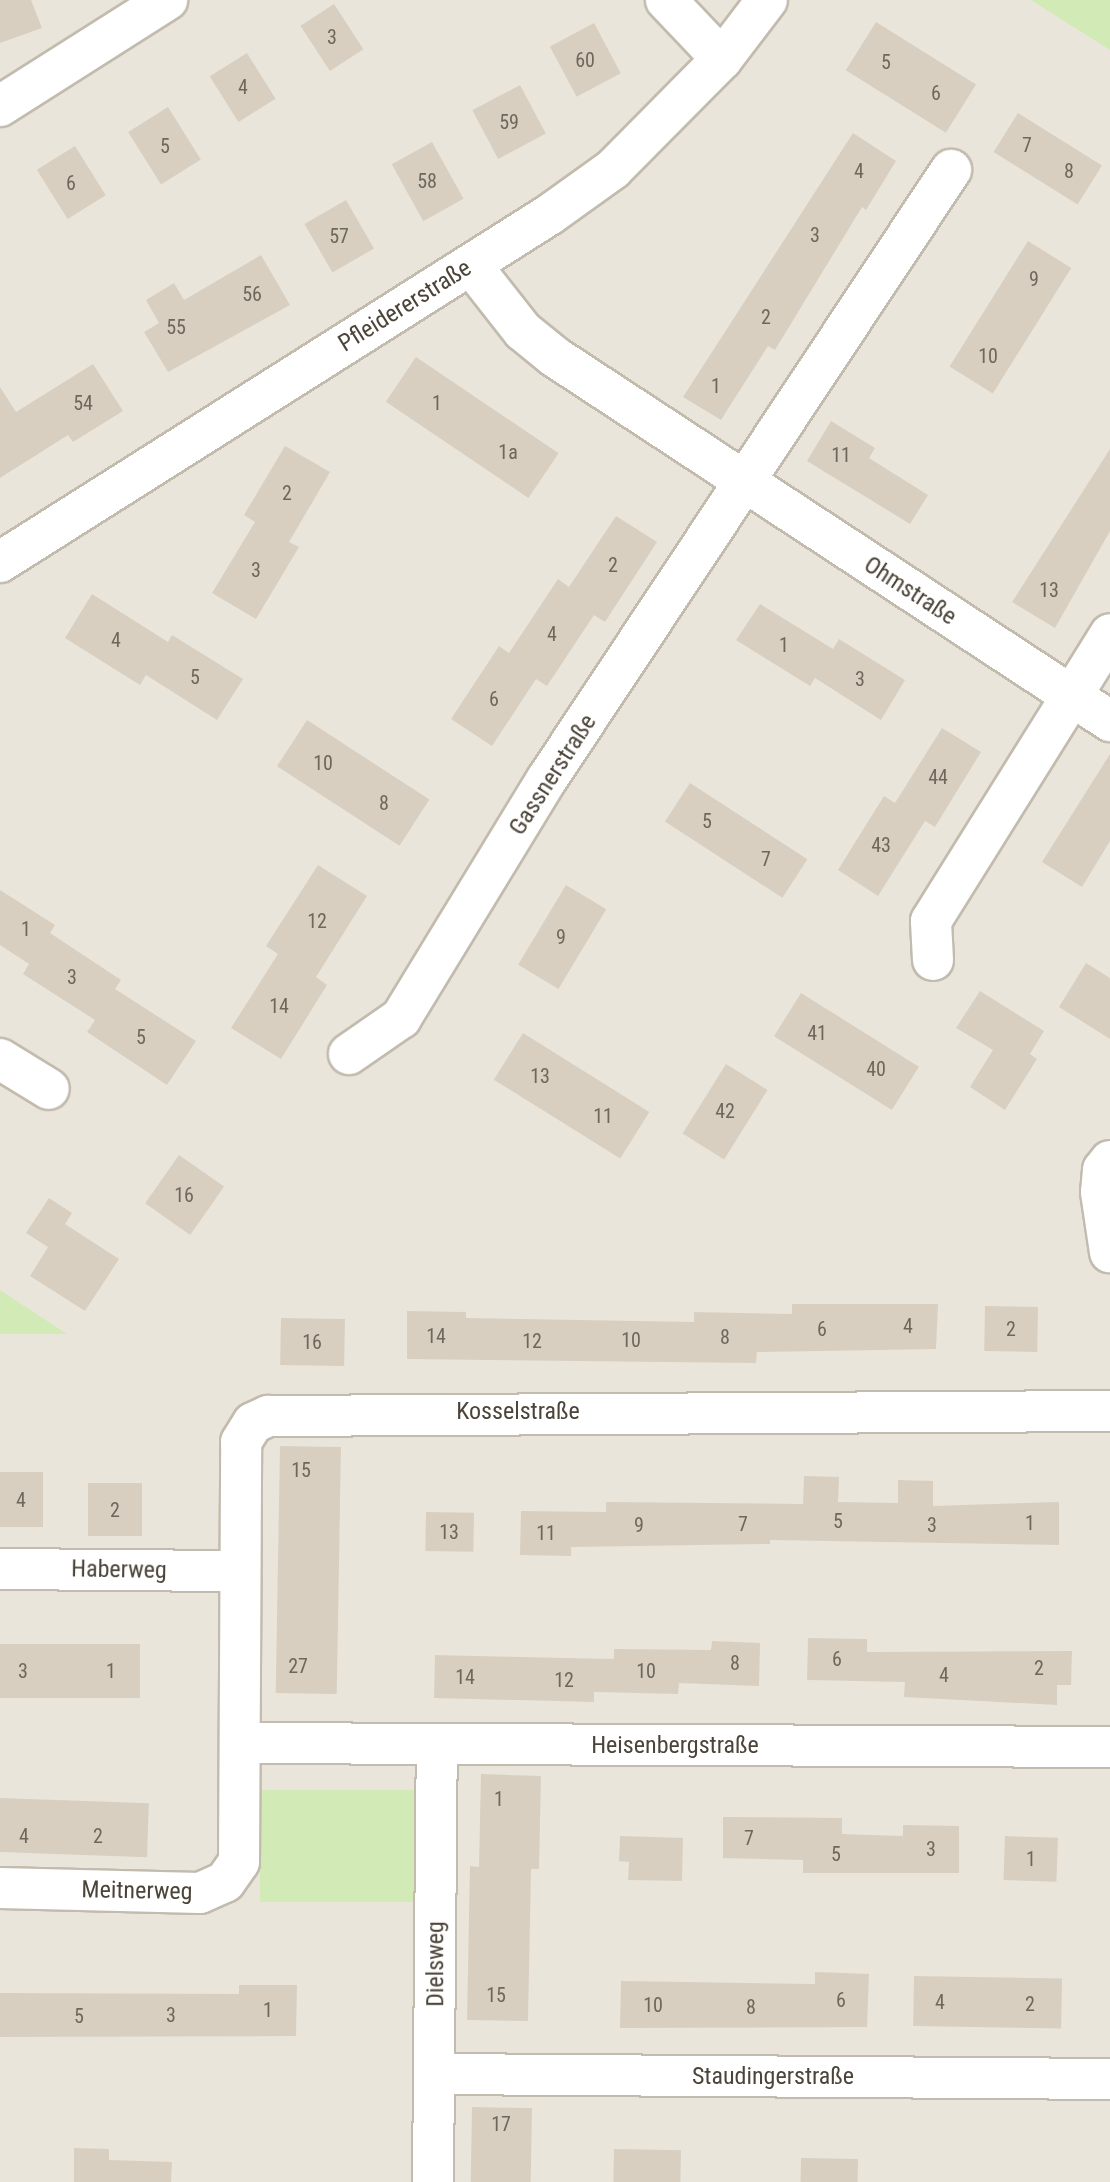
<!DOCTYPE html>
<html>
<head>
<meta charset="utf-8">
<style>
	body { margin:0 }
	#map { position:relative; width:1110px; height:2182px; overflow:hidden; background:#f6f3ec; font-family:"Roboto Condensed",sans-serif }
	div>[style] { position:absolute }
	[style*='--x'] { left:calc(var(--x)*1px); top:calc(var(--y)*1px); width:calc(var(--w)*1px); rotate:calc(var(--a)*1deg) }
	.residential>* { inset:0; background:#eae5da; transform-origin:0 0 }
	.green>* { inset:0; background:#d2eab5; transform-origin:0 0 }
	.building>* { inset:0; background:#d8cfc1; transform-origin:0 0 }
	.roads { filter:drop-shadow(2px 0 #c2bbae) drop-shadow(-2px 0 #c2bbae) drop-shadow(0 2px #c2bbae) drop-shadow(0 -2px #c2bbae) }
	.minor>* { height:40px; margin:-20px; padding:0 20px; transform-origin:20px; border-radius:20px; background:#fff }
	span { translate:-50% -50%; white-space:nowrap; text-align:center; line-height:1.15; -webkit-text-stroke:7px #fff; paint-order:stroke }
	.number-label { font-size:20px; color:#6e675b }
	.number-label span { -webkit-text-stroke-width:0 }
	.street-label { font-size:24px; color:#4b4439 }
</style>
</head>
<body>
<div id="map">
	<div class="residential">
		<i style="left:0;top:0;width:1110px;height:2182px"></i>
	</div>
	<div class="green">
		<i style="clip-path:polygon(1031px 0,1110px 0,1110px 50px)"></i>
		<i style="clip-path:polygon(0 1290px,67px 1334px,0 1334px)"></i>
		<i style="left:260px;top:1790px;width:157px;height:112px"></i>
	</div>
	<div class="building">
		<i style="clip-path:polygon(0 0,31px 0,42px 28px,0 43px)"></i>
		<i style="left:334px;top:4px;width:54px;height:40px;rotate:57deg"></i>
		<i style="left:876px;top:22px;width:118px;height:57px;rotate:32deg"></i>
		<i style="left:594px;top:23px;width:57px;height:50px;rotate:62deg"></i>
		<i style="left:247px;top:53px;width:54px;height:44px;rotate:58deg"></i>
		<i style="left:520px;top:85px;width:55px;height:54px;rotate:62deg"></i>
		<i style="left:168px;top:107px;width:62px;height:47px;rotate:58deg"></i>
		<i style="left:1018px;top:113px;width:99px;height:46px;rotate:32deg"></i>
		<i style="clip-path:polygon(853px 133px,896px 161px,866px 210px,862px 207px,775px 350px,768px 346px,721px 420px,683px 397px)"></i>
		<i style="left:432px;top:142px;width:65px;height:46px;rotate:61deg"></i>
		<i style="left:75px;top:146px;width:58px;height:45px;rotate:58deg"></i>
		<i style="left:346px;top:200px;width:56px;height:48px;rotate:60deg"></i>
		<i style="left:1028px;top:241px;width:51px;height:148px;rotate:32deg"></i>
		<i style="clip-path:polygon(261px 255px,290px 305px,168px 372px,144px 332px,159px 323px,146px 300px,174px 283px,184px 300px)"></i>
		<i style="left:416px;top:357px;width:172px;height:54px;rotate:34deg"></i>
		<i style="clip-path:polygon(93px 364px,123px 411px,73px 442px,68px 435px,0 478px,0 387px,16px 412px)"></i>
		<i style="clip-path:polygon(831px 421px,875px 448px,869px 458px,928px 495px,910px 524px,807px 461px)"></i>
		<i style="clip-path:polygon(285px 446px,330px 472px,289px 542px,299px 547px,256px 619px,212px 593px,255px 522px,244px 515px)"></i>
		<i style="clip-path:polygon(1110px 449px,1110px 531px,1055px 628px,1012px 602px)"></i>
		<i style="clip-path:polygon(616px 516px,657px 542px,605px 622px,594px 615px,547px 686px,536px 679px,492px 746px,451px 719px,499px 646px,509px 653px,558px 579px,569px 587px)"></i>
		<i style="clip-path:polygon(92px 594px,168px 642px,172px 635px,243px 679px,217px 720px,146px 675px,140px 685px,65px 638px)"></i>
		<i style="clip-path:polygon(760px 604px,833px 649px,839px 639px,905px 680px,881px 720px,815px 678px,810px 686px,736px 640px)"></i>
		<i style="left:307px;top:720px;width:146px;height:55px;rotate:33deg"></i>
		<i style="clip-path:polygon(942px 728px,981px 752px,935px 827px,925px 821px,878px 896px,838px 870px,884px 796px,895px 803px)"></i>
		<i style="clip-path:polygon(1110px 754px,1110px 841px,1082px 887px,1042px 862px)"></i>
		<i style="left:690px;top:783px;width:140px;height:46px;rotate:33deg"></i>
		<i style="clip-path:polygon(318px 865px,367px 896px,316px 977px,327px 985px,281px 1059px,231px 1028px,278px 954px,266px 946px)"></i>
		<i style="left:566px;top:885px;width:47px;height:93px;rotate:31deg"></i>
		<i style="clip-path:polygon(0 890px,55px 925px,50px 933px,121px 980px,115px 989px,196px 1041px,167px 1085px,87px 1032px,95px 1020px,23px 974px,29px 964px,0 945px)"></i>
		<i style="clip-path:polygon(1086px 963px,1110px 978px,1110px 1039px,1059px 1007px)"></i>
		<i style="clip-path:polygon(980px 991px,1044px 1031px,1030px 1054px,1037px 1059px,1005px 1110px,970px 1087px,993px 1050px,956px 1028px)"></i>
		<i style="left:801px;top:993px;width:139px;height:51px;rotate:32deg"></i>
		<i style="left:523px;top:1033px;width:149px;height:55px;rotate:32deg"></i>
		<i style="left:726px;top:1064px;width:49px;height:82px;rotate:32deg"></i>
		<i style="left:179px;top:1155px;width:55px;height:59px;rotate:35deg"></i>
		<i style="clip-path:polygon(49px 1198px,72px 1213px,65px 1224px,119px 1259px,85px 1311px,30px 1276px,48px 1247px,26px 1233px)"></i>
		<i style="clip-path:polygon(792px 1304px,938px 1304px,936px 1349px,757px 1352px,756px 1363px,407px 1359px,407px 1311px,466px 1312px,466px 1318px,694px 1322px,694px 1312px,792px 1314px)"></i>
		<i style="left:985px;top:1306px;width:53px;height:45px;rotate:1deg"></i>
		<i style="left:281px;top:1318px;width:64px;height:47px;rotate:1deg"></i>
		<i style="left:280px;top:1446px;width:61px;height:247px;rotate:1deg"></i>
		<i style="left:0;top:1472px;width:43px;height:55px"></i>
		<i style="clip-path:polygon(804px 1476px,839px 1477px,838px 1502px,898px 1503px,898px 1480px,933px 1481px,933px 1506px,1059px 1502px,1059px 1545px,770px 1540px,770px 1544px,571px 1547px,571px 1556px,520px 1555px,521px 1511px,606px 1512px,606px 1502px,803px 1504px)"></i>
		<i style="left:88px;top:1483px;width:54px;height:53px"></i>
		<i style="left:426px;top:1512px;width:48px;height:39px;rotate:1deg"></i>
		<i style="clip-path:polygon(808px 1638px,867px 1639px,867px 1652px,1072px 1651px,1071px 1685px,1057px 1685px,1057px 1705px,904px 1697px,905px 1682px,807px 1680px)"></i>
		<i style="clip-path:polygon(712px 1641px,760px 1643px,759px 1686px,679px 1683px,678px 1694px,594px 1692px,594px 1702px,434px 1698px,435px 1655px,614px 1659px,614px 1649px,711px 1650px)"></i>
		<i style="left:0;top:1644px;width:140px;height:54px"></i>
		<i style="clip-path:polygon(481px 1774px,541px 1776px,539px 1869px,531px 1869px,528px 2021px,467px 2020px,470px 1866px,479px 1867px)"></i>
		<i style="left:0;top:1798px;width:149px;height:54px;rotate:2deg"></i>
		<i style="clip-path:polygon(723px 1817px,842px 1818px,842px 1834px,903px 1836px,903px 1825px,959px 1826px,959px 1873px,803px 1873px,803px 1860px,723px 1858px)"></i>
		<i style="clip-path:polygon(620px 1836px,683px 1838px,682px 1881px,628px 1880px,629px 1862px,619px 1861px)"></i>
		<i style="left:1005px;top:1836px;width:53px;height:44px;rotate:2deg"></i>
		<i style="clip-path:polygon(815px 1972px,869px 1974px,867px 2027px,620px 2028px,621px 1981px,815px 1984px)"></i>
		<i style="left:914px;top:1976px;width:148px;height:50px;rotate:1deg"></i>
		<i style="clip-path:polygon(239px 1985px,297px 1985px,296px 2036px,0 2037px,0 1993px,239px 1994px)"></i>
		<i style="left:472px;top:2107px;width:60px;height:75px;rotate:1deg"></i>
		<i style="clip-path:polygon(74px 2148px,109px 2149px,109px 2160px,172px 2162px,171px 2182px,74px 2182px)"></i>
		<i style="left:614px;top:2149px;width:67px;height:33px;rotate:1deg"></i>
		<i style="left:801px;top:2158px;width:57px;height:24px;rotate:1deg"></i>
	</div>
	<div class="roads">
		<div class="minor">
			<i style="--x:666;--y:0;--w:81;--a:46.5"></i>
			<i style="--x:0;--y:106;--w:198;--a:-32.4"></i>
			<i style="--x:471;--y:265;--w:84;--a:51.8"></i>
			<i style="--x:523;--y:331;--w:41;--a:39.1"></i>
			<i style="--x:555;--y:357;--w:664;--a:33.26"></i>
			<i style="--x:0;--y:562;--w:649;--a:-32.3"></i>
			<i style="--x:549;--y:215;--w:79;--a:-35.7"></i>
			<i style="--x:613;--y:169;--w:155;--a:-45.3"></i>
			<i style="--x:722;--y:59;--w:74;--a:-52.7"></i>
			<i style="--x:933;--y:960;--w:39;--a:-93"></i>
			<i style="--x:931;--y:921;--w:338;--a:-58"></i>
			<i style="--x:349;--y:1054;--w:63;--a:-34.7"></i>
			<i style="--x:401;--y:1018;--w:280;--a:-58.6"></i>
			<i style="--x:547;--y:779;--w:731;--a:-56.44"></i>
			<i style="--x:0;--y:1059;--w:57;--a:31.5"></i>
			<i style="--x:1110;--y:1161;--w:11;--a:128"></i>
			<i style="--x:1103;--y:1170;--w:22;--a:95"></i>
			<i style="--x:1101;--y:1192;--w:61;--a:81.5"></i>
			<i style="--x:0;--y:1569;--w:238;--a:0.5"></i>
			<i style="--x:240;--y:1743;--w:870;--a:0.26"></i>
			<i style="--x:0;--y:1888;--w:200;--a:1.4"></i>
			<i style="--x:200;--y:1893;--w:27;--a:-24"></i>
			<i style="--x:225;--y:1882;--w:24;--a:-55"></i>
			<i style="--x:239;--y:1862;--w:420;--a:-89.7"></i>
			<i style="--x:241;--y:1442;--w:22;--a:-58"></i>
			<i style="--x:253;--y:1423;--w:17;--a:-25"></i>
			<i style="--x:268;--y:1416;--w:842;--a:-0.34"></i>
			<i style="--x:435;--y:2074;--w:675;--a:0.42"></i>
			<i style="--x:433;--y:2182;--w:436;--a:-89.5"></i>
		</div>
	</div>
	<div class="number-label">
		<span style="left:332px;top:37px">3</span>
		<span style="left:585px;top:60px">60</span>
		<span style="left:886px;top:62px">5</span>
		<span style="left:243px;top:87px">4</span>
		<span style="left:936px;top:93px">6</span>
		<span style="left:509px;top:122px">59</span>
		<span style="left:1027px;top:145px">7</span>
		<span style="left:165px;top:146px">5</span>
		<span style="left:859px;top:171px">4</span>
		<span style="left:1069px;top:171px">8</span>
		<span style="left:427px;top:181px">58</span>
		<span style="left:71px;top:183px">6</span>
		<span style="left:815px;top:235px">3</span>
		<span style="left:339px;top:236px">57</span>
		<span style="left:1034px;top:279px">9</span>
		<span style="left:252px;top:294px">56</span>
		<span style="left:766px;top:317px">2</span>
		<span style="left:176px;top:327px">55</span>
		<span style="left:988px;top:356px">10</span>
		<span style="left:716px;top:386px">1</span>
		<span style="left:83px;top:403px">54</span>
		<span style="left:437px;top:403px">1</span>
		<span style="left:508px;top:452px">1a</span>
		<span style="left:841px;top:455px">11</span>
		<span style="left:287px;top:493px">2</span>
		<span style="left:613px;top:565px">2</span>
		<span style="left:256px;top:570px">3</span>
		<span style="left:1049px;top:590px">13</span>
		<span style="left:552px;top:634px">4</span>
		<span style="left:116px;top:640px">4</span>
		<span style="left:784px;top:645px">1</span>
		<span style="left:195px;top:677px">5</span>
		<span style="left:860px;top:679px">3</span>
		<span style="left:494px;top:699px">6</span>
		<span style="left:323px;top:763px">10</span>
		<span style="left:938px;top:777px">44</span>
		<span style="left:384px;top:803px">8</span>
		<span style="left:707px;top:821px">5</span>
		<span style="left:881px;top:845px">43</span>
		<span style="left:766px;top:859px">7</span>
		<span style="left:317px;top:921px">12</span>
		<span style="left:26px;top:929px">1</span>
		<span style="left:561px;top:937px">9</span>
		<span style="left:72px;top:977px">3</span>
		<span style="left:279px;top:1006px">14</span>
		<span style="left:817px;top:1033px">41</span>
		<span style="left:141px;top:1037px">5</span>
		<span style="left:876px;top:1069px">40</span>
		<span style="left:540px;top:1076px">13</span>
		<span style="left:725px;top:1111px">42</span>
		<span style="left:603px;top:1116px">11</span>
		<span style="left:184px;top:1195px">16</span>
		<span style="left:908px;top:1326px">4</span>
		<span style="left:822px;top:1329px">6</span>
		<span style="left:1011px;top:1329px">2</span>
		<span style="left:436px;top:1336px">14</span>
		<span style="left:725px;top:1337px">8</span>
		<span style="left:631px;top:1340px">10</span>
		<span style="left:532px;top:1341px">12</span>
		<span style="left:312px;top:1342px">16</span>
		<span style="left:301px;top:1470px">15</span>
		<span style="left:21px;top:1500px">4</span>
		<span style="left:115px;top:1510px">2</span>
		<span style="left:838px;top:1521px">5</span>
		<span style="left:1030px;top:1523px">1</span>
		<span style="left:743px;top:1524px">7</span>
		<span style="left:639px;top:1525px">9</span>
		<span style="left:932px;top:1525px">3</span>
		<span style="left:449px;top:1532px">13</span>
		<span style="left:546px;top:1533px">11</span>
		<span style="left:837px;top:1659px">6</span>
		<span style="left:735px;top:1663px">8</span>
		<span style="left:298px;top:1666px">27</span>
		<span style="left:1039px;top:1668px">2</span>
		<span style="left:23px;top:1671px">3</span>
		<span style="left:111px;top:1671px">1</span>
		<span style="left:646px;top:1671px">10</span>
		<span style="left:944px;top:1675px">4</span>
		<span style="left:465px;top:1677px">14</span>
		<span style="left:564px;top:1680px">12</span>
		<span style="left:499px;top:1799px">1</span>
		<span style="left:24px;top:1836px">4</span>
		<span style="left:98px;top:1836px">2</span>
		<span style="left:749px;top:1838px">7</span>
		<span style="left:931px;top:1849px">3</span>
		<span style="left:836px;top:1854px">5</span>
		<span style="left:1031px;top:1859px">1</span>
		<span style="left:496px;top:1995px">15</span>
		<span style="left:841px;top:2000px">6</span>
		<span style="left:940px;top:2002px">4</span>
		<span style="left:1030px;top:2004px">2</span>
		<span style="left:653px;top:2005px">10</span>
		<span style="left:751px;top:2007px">8</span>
		<span style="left:268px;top:2010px">1</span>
		<span style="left:171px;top:2015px">3</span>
		<span style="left:79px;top:2016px">5</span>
		<span style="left:501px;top:2124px">17</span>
	</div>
	<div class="street-label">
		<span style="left:405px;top:306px;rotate:-32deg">Pfleidererstraße</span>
		<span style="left:910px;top:591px;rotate:33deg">Ohmstraße</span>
		<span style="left:553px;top:775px;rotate:-57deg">Gassnerstraße</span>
		<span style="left:518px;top:1412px">Kosselstraße</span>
		<span style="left:119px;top:1570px;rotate:1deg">Haberweg</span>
		<span style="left:675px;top:1746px">Heisenbergstraße</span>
		<span style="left:137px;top:1891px;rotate:1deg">Meitnerweg</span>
		<span style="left:436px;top:1964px;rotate:-90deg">Dielsweg</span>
		<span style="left:773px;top:2077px">Staudingerstraße</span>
	</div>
</div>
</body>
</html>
